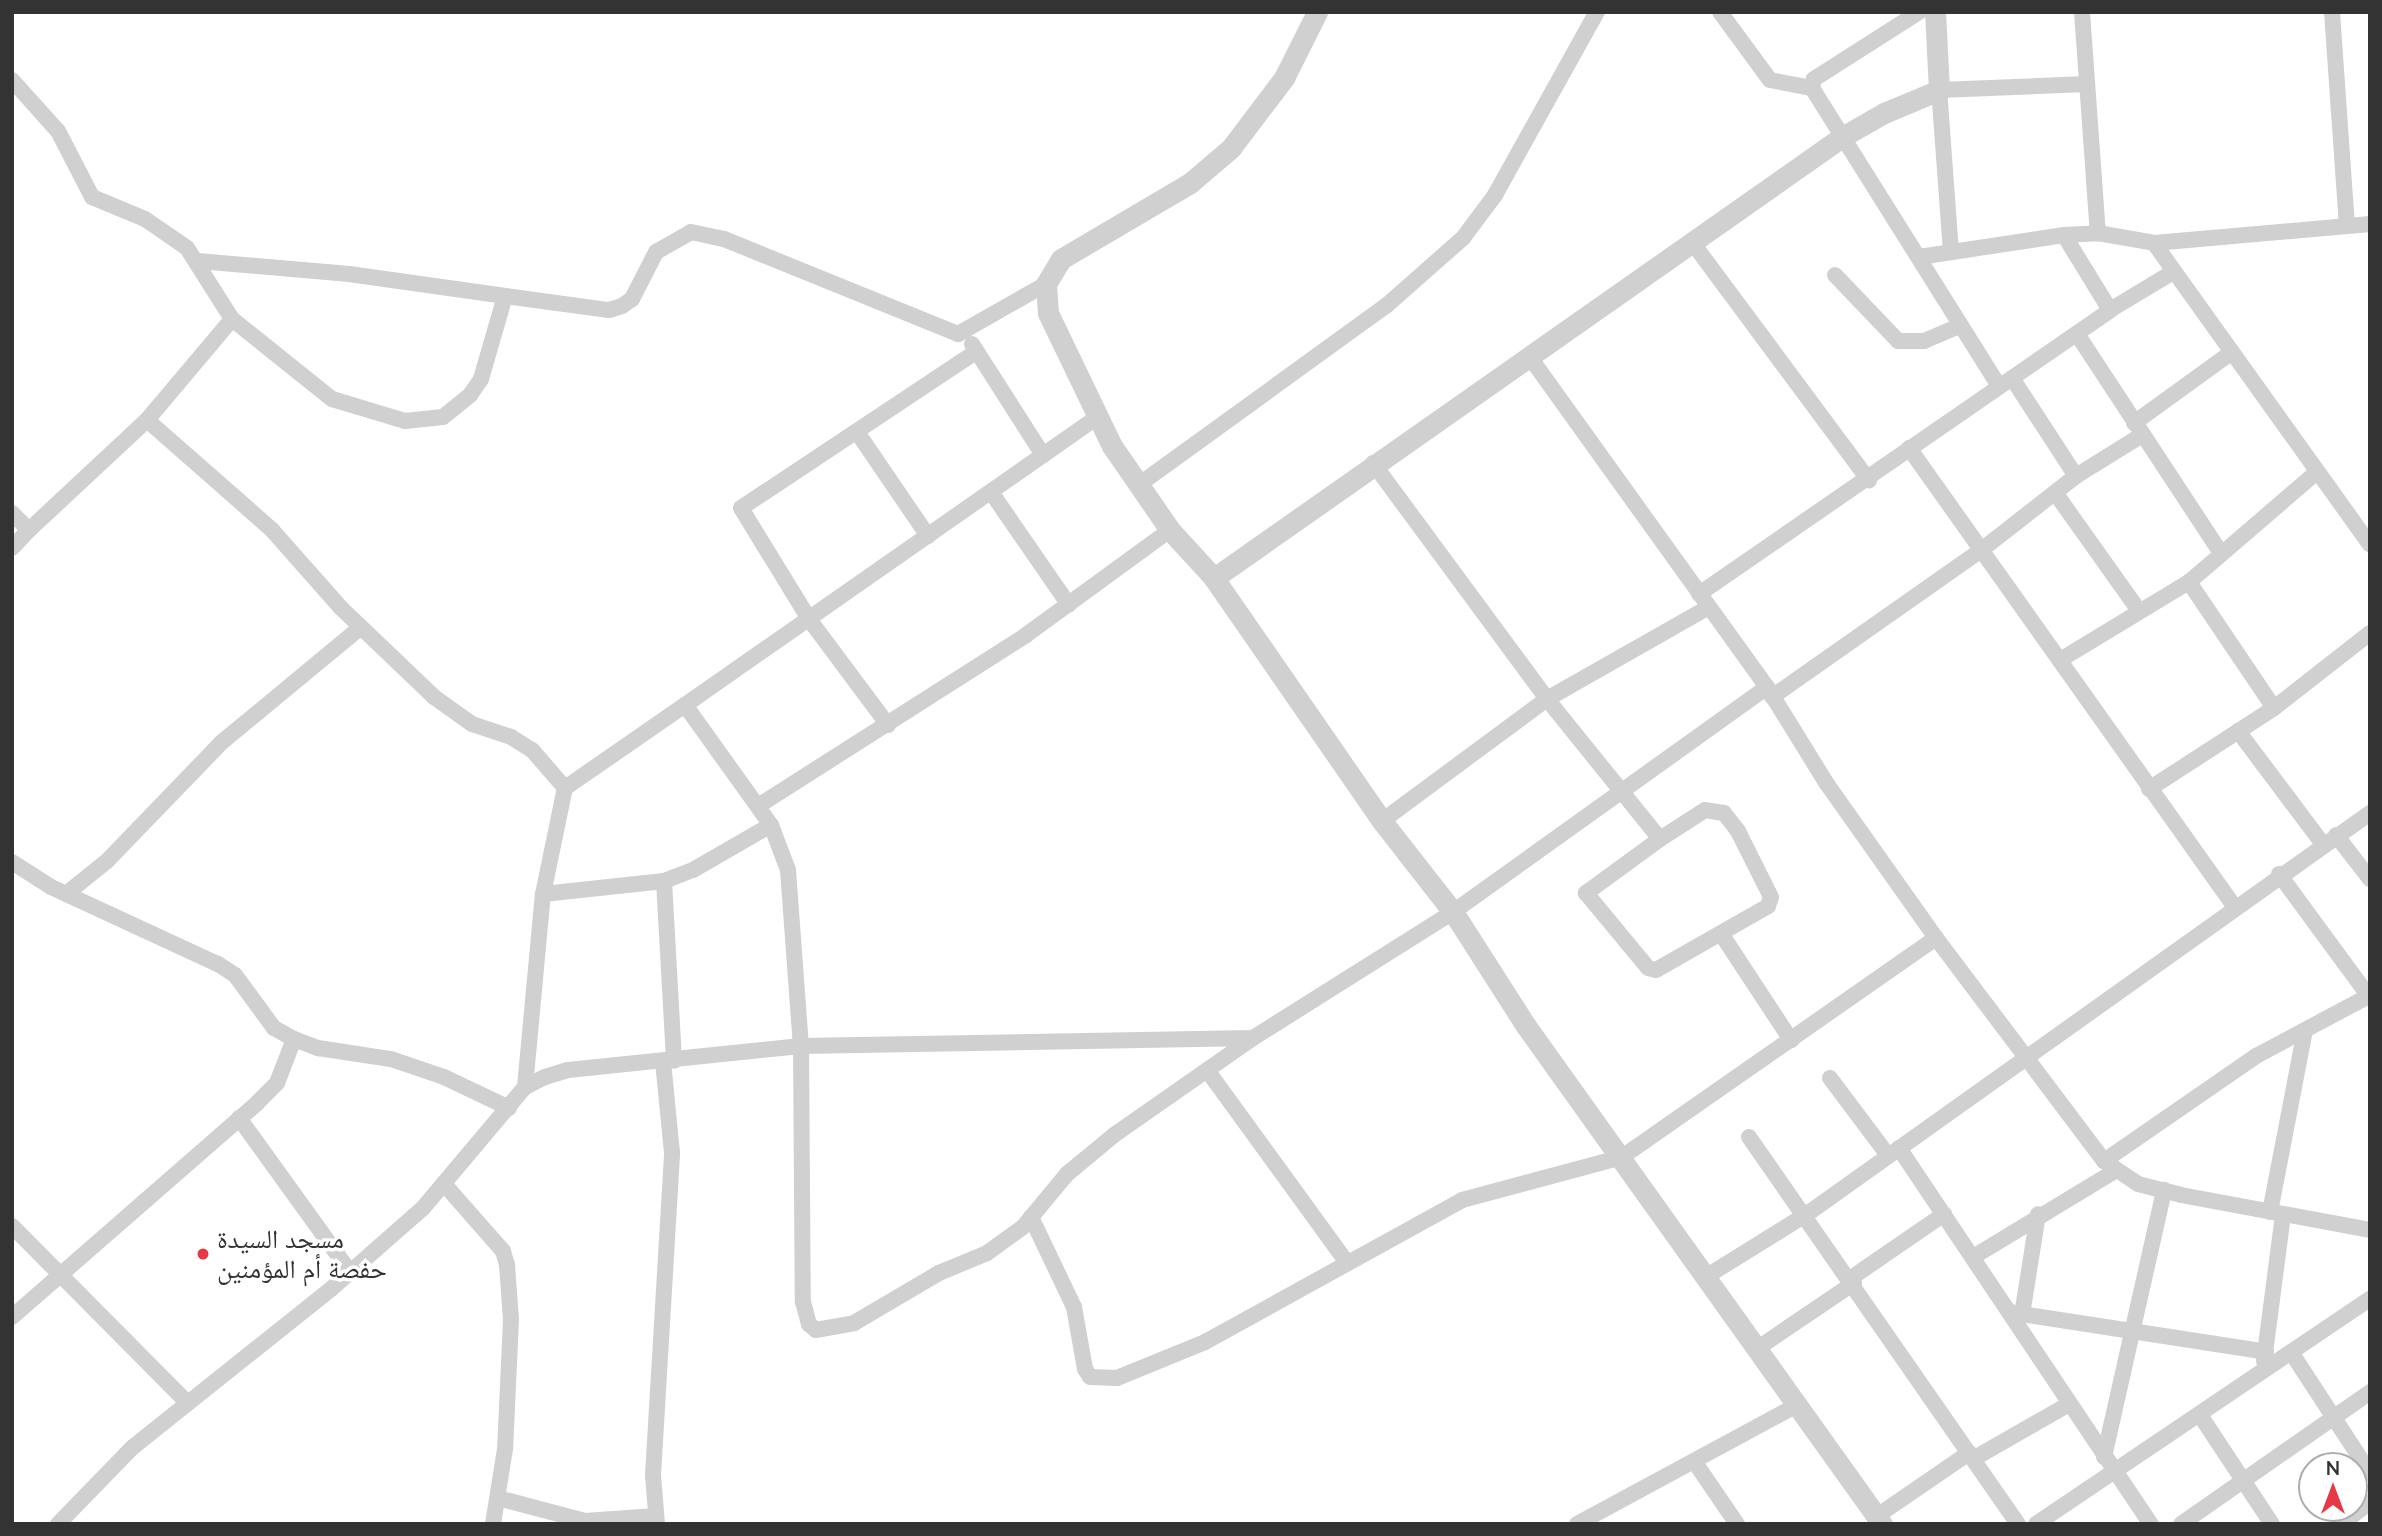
<!DOCTYPE html>
<html>
<head>
<meta charset="utf-8">
<style>
	body { margin:0 }
	#map { position:relative; width:2382px; height:1536px; overflow:hidden; background:#fff; font-family:Mulish,"Noto Naskh Arabic",sans-serif }
	div>[style] { position:absolute }
	[style*='--x'] { left:calc(var(--x)*1px); top:calc(var(--y)*1px); width:calc(var(--w)*1px); rotate:calc(var(--a)*1deg) }
	.minor>* { height:16px; margin:-8px; padding:0 8px; transform-origin:8px; border-radius:8px; background:#d0d0d0 }
	.tertiary>* { height:21px; margin:-10.5px; padding:0 10.5px; transform-origin:10.5px; border-radius:10.5px; background:#d0d0d0 }
	.dots>* { width:19px; height:19px; translate:-50% -50%; box-sizing:border-box; border:4px solid #fff; border-radius:50% }
	span { translate:-50% -50%; white-space:nowrap; text-align:center; line-height:1.15; -webkit-text-stroke:7px #fff; paint-order:stroke }
	.poi-label { font-size:26px; color:#333 }
	.left { translate:0 -50%; text-align:left }
	.frame { position:absolute; inset:0; border:14px solid #333; pointer-events:none }
	.north { position:absolute; left:2298px; top:1452px; width:70px; height:70px; box-sizing:border-box; background:#fff; border:2px solid #adadad; border-radius:50%; rotate:0deg; font-size:19px; font-weight:700; line-height:28px; text-align:center; color:#333 }
	.north::after { content:''; display:block; margin:auto; width:24px; height:32px; background:#e63946; clip-path:polygon(50% 0,100% 100%,50% 72%,0 100%) }
</style>
</head>
<body>
<div id="map">
	<div class="minor">
		<i style="--x:1720;--y:12;--w:84;--a:53.7"></i>
		<i style="--x:1770;--y:80;--w:43;--a:10.8"></i>
		<i style="--x:1919;--y:12;--w:125;--a:147.5"></i>
		<i style="--x:1814;--y:79;--w:9;--a:103"></i>
		<i style="--x:1812;--y:88;--w:352;--a:57.9"></i>
		<i style="--x:2082;--y:12;--w:222;--a:85.9"></i>
		<i style="--x:2332;--y:12;--w:214;--a:86"></i>
		<i style="--x:12;--y:80;--w:69;--a:48"></i>
		<i style="--x:58;--y:131;--w:74;--a:62.7"></i>
		<i style="--x:92;--y:197;--w:57;--a:22.5"></i>
		<i style="--x:145;--y:219;--w:51;--a:34.6"></i>
		<i style="--x:187;--y:248;--w:84;--a:57.6"></i>
		<i style="--x:2064;--y:235;--w:88;--a:58.5"></i>
		<i style="--x:1692;--y:242;--w:297;--a:53.4"></i>
		<i style="--x:2154;--y:243;--w:371;--a:54.4"></i>
		<i style="--x:1951;--y:252;--w:162;--a:-94.2"></i>
		<i style="--x:1939;--y:90;--w:148;--a:-2.3"></i>
		<i style="--x:1919;--y:257;--w:147;--a:-8.6"></i>
		<i style="--x:2064;--y:235;--w:34;--a:-3"></i>
		<i style="--x:2098;--y:233;--w:57;--a:10.1"></i>
		<i style="--x:2154;--y:243;--w:217;--a:-5"></i>
		<i style="--x:198;--y:261;--w:152;--a:4.9"></i>
		<i style="--x:349;--y:274;--w:158;--a:8"></i>
		<i style="--x:1835;--y:275;--w:91;--a:46.3"></i>
		<i style="--x:1898;--y:341;--w:26;--a:0"></i>
		<i style="--x:1924;--y:341;--w:38;--a:-23"></i>
		<i style="--x:2077;--y:334;--w:261;--a:56.7"></i>
		<i style="--x:972;--y:344;--w:132;--a:57.4"></i>
		<i style="--x:1529;--y:356;--w:408;--a:54.3"></i>
		<i style="--x:1767;--y:687;--w:114;--a:58.3"></i>
		<i style="--x:1827;--y:784;--w:189;--a:54.7"></i>
		<i style="--x:1936;--y:938;--w:279;--a:53"></i>
		<i style="--x:2104;--y:1161;--w:41;--a:34.1"></i>
		<i style="--x:2138;--y:1184;--w:44;--a:14.3"></i>
		<i style="--x:2181;--y:1195;--w:192;--a:10.5"></i>
		<i style="--x:2012;--y:378;--w:117;--a:56.9"></i>
		<i style="--x:1096;--y:418;--w:501;--a:145.07"></i>
		<i style="--x:685;--y:705;--w:148;--a:54.4"></i>
		<i style="--x:771;--y:825;--w:48;--a:69.3"></i>
		<i style="--x:788;--y:870;--w:176;--a:85.8"></i>
		<i style="--x:801;--y:1046;--w:256;--a:89.6"></i>
		<i style="--x:803;--y:1302;--w:23;--a:75"></i>
		<i style="--x:809;--y:1324;--w:9;--a:41"></i>
		<i style="--x:816;--y:1330;--w:39;--a:-10"></i>
		<i style="--x:854;--y:1323;--w:99;--a:-30.5"></i>
		<i style="--x:939;--y:1273;--w:52;--a:-22.6"></i>
		<i style="--x:987;--y:1253;--w:44;--a:-35.8"></i>
		<i style="--x:1023;--y:1227;--w:69;--a:-50.3"></i>
		<i style="--x:1067;--y:1174;--w:61;--a:-39.7"></i>
		<i style="--x:1114;--y:1135;--w:169;--a:-34.9"></i>
		<i style="--x:1253;--y:1038;--w:236;--a:-32.2"></i>
		<i style="--x:1453;--y:912;--w:386;--a:-35.6"></i>
		<i style="--x:147;--y:420;--w:132;--a:-49.9"></i>
		<i style="--x:232;--y:319;--w:128;--a:38.7"></i>
		<i style="--x:332;--y:399;--w:76;--a:16.8"></i>
		<i style="--x:405;--y:421;--w:38;--a:-6"></i>
		<i style="--x:443;--y:417;--w:35;--a:-39"></i>
		<i style="--x:470;--y:395;--w:19;--a:-55"></i>
		<i style="--x:481;--y:379;--w:86;--a:-73.9"></i>
		<i style="--x:505;--y:296;--w:105;--a:7.7"></i>
		<i style="--x:609;--y:310;--w:14;--a:-17"></i>
		<i style="--x:622;--y:306;--w:12;--a:-35"></i>
		<i style="--x:632;--y:299;--w:53;--a:-62.9"></i>
		<i style="--x:656;--y:252;--w:40;--a:-29.7"></i>
		<i style="--x:691;--y:232;--w:34;--a:12"></i>
		<i style="--x:724;--y:239;--w:253;--a:22.1"></i>
		<i style="--x:958;--y:334;--w:101;--a:-29.6"></i>
		<i style="--x:2134;--y:423;--w:121;--a:-35.9"></i>
		<i style="--x:857;--y:432;--w:126;--a:55.7"></i>
		<i style="--x:1909;--y:448;--w:562;--a:54.64"></i>
		<i style="--x:1373;--y:463;--w:293;--a:53.6"></i>
		<i style="--x:1547;--y:699;--w:180;--a:51.1"></i>
		<i style="--x:1660;--y:839;--w:92;--a:143.9"></i>
		<i style="--x:1586;--y:893;--w:97;--a:50.4"></i>
		<i style="--x:1648;--y:968;--w:8;--a:14"></i>
		<i style="--x:1656;--y:970;--w:129;--a:-29.7"></i>
		<i style="--x:1768;--y:906;--w:9;--a:-72"></i>
		<i style="--x:1771;--y:897;--w:74;--a:-116.6"></i>
		<i style="--x:1738;--y:831;--w:23;--a:-128"></i>
		<i style="--x:1724;--y:813;--w:19;--a:-171"></i>
		<i style="--x:1705;--y:810;--w:54;--a:147.2"></i>
		<i style="--x:1137;--y:486;--w:309;--a:-35.9"></i>
		<i style="--x:1387;--y:305;--w:101;--a:-41.4"></i>
		<i style="--x:1463;--y:238;--w:54;--a:-53.3"></i>
		<i style="--x:1495;--y:195;--w:210;--a:-60.9"></i>
		<i style="--x:991;--y:492;--w:137;--a:55.4"></i>
		<i style="--x:2056;--y:494;--w:143;--a:54.6"></i>
		<i style="--x:12;--y:513;--w:24;--a:45"></i>
		<i style="--x:29;--y:530;--w:161;--a:-43"></i>
		<i style="--x:147;--y:420;--w:167;--a:41.3"></i>
		<i style="--x:272;--y:530;--w:104;--a:48.5"></i>
		<i style="--x:341;--y:608;--w:129;--a:43.7"></i>
		<i style="--x:434;--y:697;--w:47;--a:35.4"></i>
		<i style="--x:472;--y:724;--w:41;--a:18.4"></i>
		<i style="--x:511;--y:737;--w:25;--a:32"></i>
		<i style="--x:532;--y:750;--w:50;--a:49"></i>
		<i style="--x:12;--y:548;--w:25;--a:-47"></i>
		<i style="--x:2189;--y:582;--w:152;--a:56"></i>
		<i style="--x:1699;--y:594;--w:500;--a:-34.6"></i>
		<i style="--x:2110;--y:310;--w:74;--a:-31.1"></i>
		<i style="--x:2060;--y:660;--w:151;--a:-31.2"></i>
		<i style="--x:2189;--y:582;--w:169;--a:-40.7"></i>
		<i style="--x:1772;--y:697;--w:254;--a:-35.1"></i>
		<i style="--x:1980;--y:551;--w:122;--a:-38"></i>
		<i style="--x:2076;--y:476;--w:78;--a:-31.8"></i>
		<i style="--x:888;--y:725;--w:132;--a:-126.7"></i>
		<i style="--x:809;--y:619;--w:130;--a:-121.5"></i>
		<i style="--x:741;--y:508;--w:282;--a:-33.6"></i>
		<i style="--x:2238;--y:731;--w:140;--a:53.1"></i>
		<i style="--x:2149;--y:789;--w:149;--a:-32.9"></i>
		<i style="--x:2274;--y:708;--w:122;--a:-38"></i>
		<i style="--x:758;--y:806;--w:318;--a:-32.5"></i>
		<i style="--x:1026;--y:635;--w:178;--a:-36.1"></i>
		<i style="--x:1382;--y:821;--w:205;--a:-36.5"></i>
		<i style="--x:1547;--y:699;--w:186;--a:-29.6"></i>
		<i style="--x:2336;--y:835;--w:56;--a:52.3"></i>
		<i style="--x:12;--y:862;--w:46;--a:32.7"></i>
		<i style="--x:51;--y:887;--w:184;--a:24.8"></i>
		<i style="--x:218;--y:964;--w:20;--a:33"></i>
		<i style="--x:235;--y:975;--w:66;--a:53.7"></i>
		<i style="--x:274;--y:1028;--w:23;--a:29"></i>
		<i style="--x:294;--y:1039;--w:26;--a:21"></i>
		<i style="--x:318;--y:1048;--w:74;--a:8.6"></i>
		<i style="--x:391;--y:1059;--w:56;--a:18.8"></i>
		<i style="--x:444;--y:1077;--w:72;--a:25.5"></i>
		<i style="--x:2279;--y:874;--w:154;--a:53.7"></i>
		<i style="--x:664;--y:881;--w:180;--a:86.8"></i>
		<i style="--x:66;--y:894;--w:53;--a:-38.8"></i>
		<i style="--x:107;--y:861;--w:165;--a:-46"></i>
		<i style="--x:222;--y:742;--w:180;--a:-39.6"></i>
		<i style="--x:543;--y:894;--w:122;--a:-6.1"></i>
		<i style="--x:664;--y:881;--w:31;--a:-21"></i>
		<i style="--x:693;--y:870;--w:90;--a:-30"></i>
		<i style="--x:1722;--y:935;--w:126;--a:56.7"></i>
		<i style="--x:1207;--y:1070;--w:238;--a:54"></i>
		<i style="--x:1830;--y:1078;--w:95;--a:53.1"></i>
		<i style="--x:525;--y:1087;--w:194;--a:-84.7"></i>
		<i style="--x:543;--y:894;--w:108;--a:-78.3"></i>
		<i style="--x:565;--y:788;--w:146;--a:-34.7"></i>
		<i style="--x:239;--y:1118;--w:190;--a:54.2"></i>
		<i style="--x:1749;--y:1137;--w:471;--a:55.2"></i>
		<i style="--x:1899;--y:1148;--w:453;--a:56.2"></i>
		<i style="--x:2104;--y:1161;--w:185;--a:-34.6"></i>
		<i style="--x:2256;--y:1056;--w:128;--a:-28"></i>
		<i style="--x:445;--y:1185;--w:88;--a:48.7"></i>
		<i style="--x:503;--y:1251;--w:15;--a:74"></i>
		<i style="--x:507;--y:1265;--w:54;--a:85.8"></i>
		<i style="--x:511;--y:1319;--w:130;--a:92.6"></i>
		<i style="--x:505;--y:1449;--w:76;--a:99.1"></i>
		<i style="--x:2270;--y:1212;--w:185;--a:-79.1"></i>
		<i style="--x:1031;--y:1217;--w:100;--a:64.5"></i>
		<i style="--x:1074;--y:1307;--w:63;--a:79.9"></i>
		<i style="--x:1085;--y:1369;--w:9;--a:58"></i>
		<i style="--x:1090;--y:1377;--w:27;--a:2"></i>
		<i style="--x:1117;--y:1378;--w:95;--a:-22.2"></i>
		<i style="--x:1205;--y:1342;--w:294;--a:-28.9"></i>
		<i style="--x:1462;--y:1200;--w:166;--a:-15"></i>
		<i style="--x:1622;--y:1157;--w:383;--a:-34.9"></i>
		<i style="--x:12;--y:1226;--w:247;--a:45.2"></i>
		<i style="--x:1973;--y:1257;--w:166;--a:-31.2"></i>
		<i style="--x:1707;--y:1276;--w:118;--a:-31.8"></i>
		<i style="--x:1807;--y:1214;--w:691;--a:-35.46"></i>
		<i style="--x:1851;--y:1278;--w:113;--a:-34.5"></i>
		<i style="--x:2009;--y:1312;--w:260;--a:8.8"></i>
		<i style="--x:2022;--y:1315;--w:102;--a:-81"></i>
		<i style="--x:12;--y:1317;--w:325;--a:-41.1"></i>
		<i style="--x:257;--y:1103;--w:28;--a:-45"></i>
		<i style="--x:277;--y:1083;--w:47;--a:-68.9"></i>
		<i style="--x:1758;--y:1348;--w:116;--a:-34.1"></i>
		<i style="--x:2291;--y:1352;--w:145;--a:56.9"></i>
		<i style="--x:2264;--y:1361;--w:148;--a:-82.6"></i>
		<i style="--x:2200;--y:1415;--w:131;--a:56.6"></i>
		<i style="--x:2104;--y:1457;--w:274;--a:-77.3"></i>
		<i style="--x:1973;--y:1459;--w:111;--a:-29.8"></i>
		<i style="--x:1696;--y:1464;--w:73;--a:55.7"></i>
		<i style="--x:498;--y:1498;--w:90;--a:14.8"></i>
		<i style="--x:585;--y:1521;--w:71;--a:-4"></i>
		<i style="--x:1877;--y:1516;--w:112;--a:-34.4"></i>
		<i style="--x:58;--y:1524;--w:107;--a:-45.8"></i>
		<i style="--x:133;--y:1447;--w:253;--a:-38.6"></i>
		<i style="--x:331;--y:1289;--w:123;--a:-41.4"></i>
		<i style="--x:423;--y:1208;--w:158;--a:-49.9"></i>
		<i style="--x:525;--y:1087;--w:22;--a:-27"></i>
		<i style="--x:545;--y:1077;--w:24;--a:-17"></i>
		<i style="--x:568;--y:1070;--w:234;--a:-5.9"></i>
		<i style="--x:801;--y:1046;--w:452;--a:-1"></i>
		<i style="--x:657;--y:1524;--w:49;--a:-94.7"></i>
		<i style="--x:653;--y:1475;--w:323;--a:-86.6"></i>
		<i style="--x:672;--y:1153;--w:91;--a:-95.6"></i>
		<i style="--x:1577;--y:1524;--w:248;--a:-28.4"></i>
		<i style="--x:2036;--y:1524;--w:403;--a:-34"></i>
		<i style="--x:2181;--y:1524;--w:231;--a:-34.9"></i>
		<i style="--x:2341;--y:1524;--w:36;--a:-37"></i>
	</div>
	<div class="tertiary">
		<i style="--x:1214;--y:578;--w:65;--a:-132.5"></i>
		<i style="--x:1170;--y:530;--w:102;--a:-124.6"></i>
		<i style="--x:1112;--y:446;--w:148;--a:-115.7"></i>
		<i style="--x:1048;--y:313;--w:29;--a:-94"></i>
		<i style="--x:1046;--y:284;--w:29;--a:-59"></i>
		<i style="--x:1061;--y:259;--w:150;--a:-30.5"></i>
		<i style="--x:1190;--y:183;--w:54;--a:-40.5"></i>
		<i style="--x:1231;--y:148;--w:88;--a:-52.9"></i>
		<i style="--x:1284;--y:78;--w:74;--a:-63.4"></i>
		<i style="--x:1882;--y:1524;--w:612;--a:-125.56"></i>
		<i style="--x:1526;--y:1026;--w:135;--a:-122.6"></i>
		<i style="--x:1453;--y:912;--w:115;--a:-128"></i>
		<i style="--x:1382;--y:821;--w:295;--a:-124.7"></i>
		<i style="--x:1214;--y:578;--w:767;--a:-35.08"></i>
		<i style="--x:1842;--y:137;--w:48;--a:-29.7"></i>
		<i style="--x:1884;--y:113;--w:60;--a:-22.7"></i>
		<i style="--x:1939;--y:90;--w:78;--a:-92.9"></i>
	</div>
	<div class="dots">
		<i style="left:203px;top:1254px;background:#e63946"></i>
	</div>
	<div class="poi-label">
		<span class="left" style="left:217px;top:1254px">مسجد السيدة<br>حفصة أم المؤمنين</span>
	</div>
	<div class="frame"></div>
	<div class="north">N</div>
</div>
</body>
</html>
